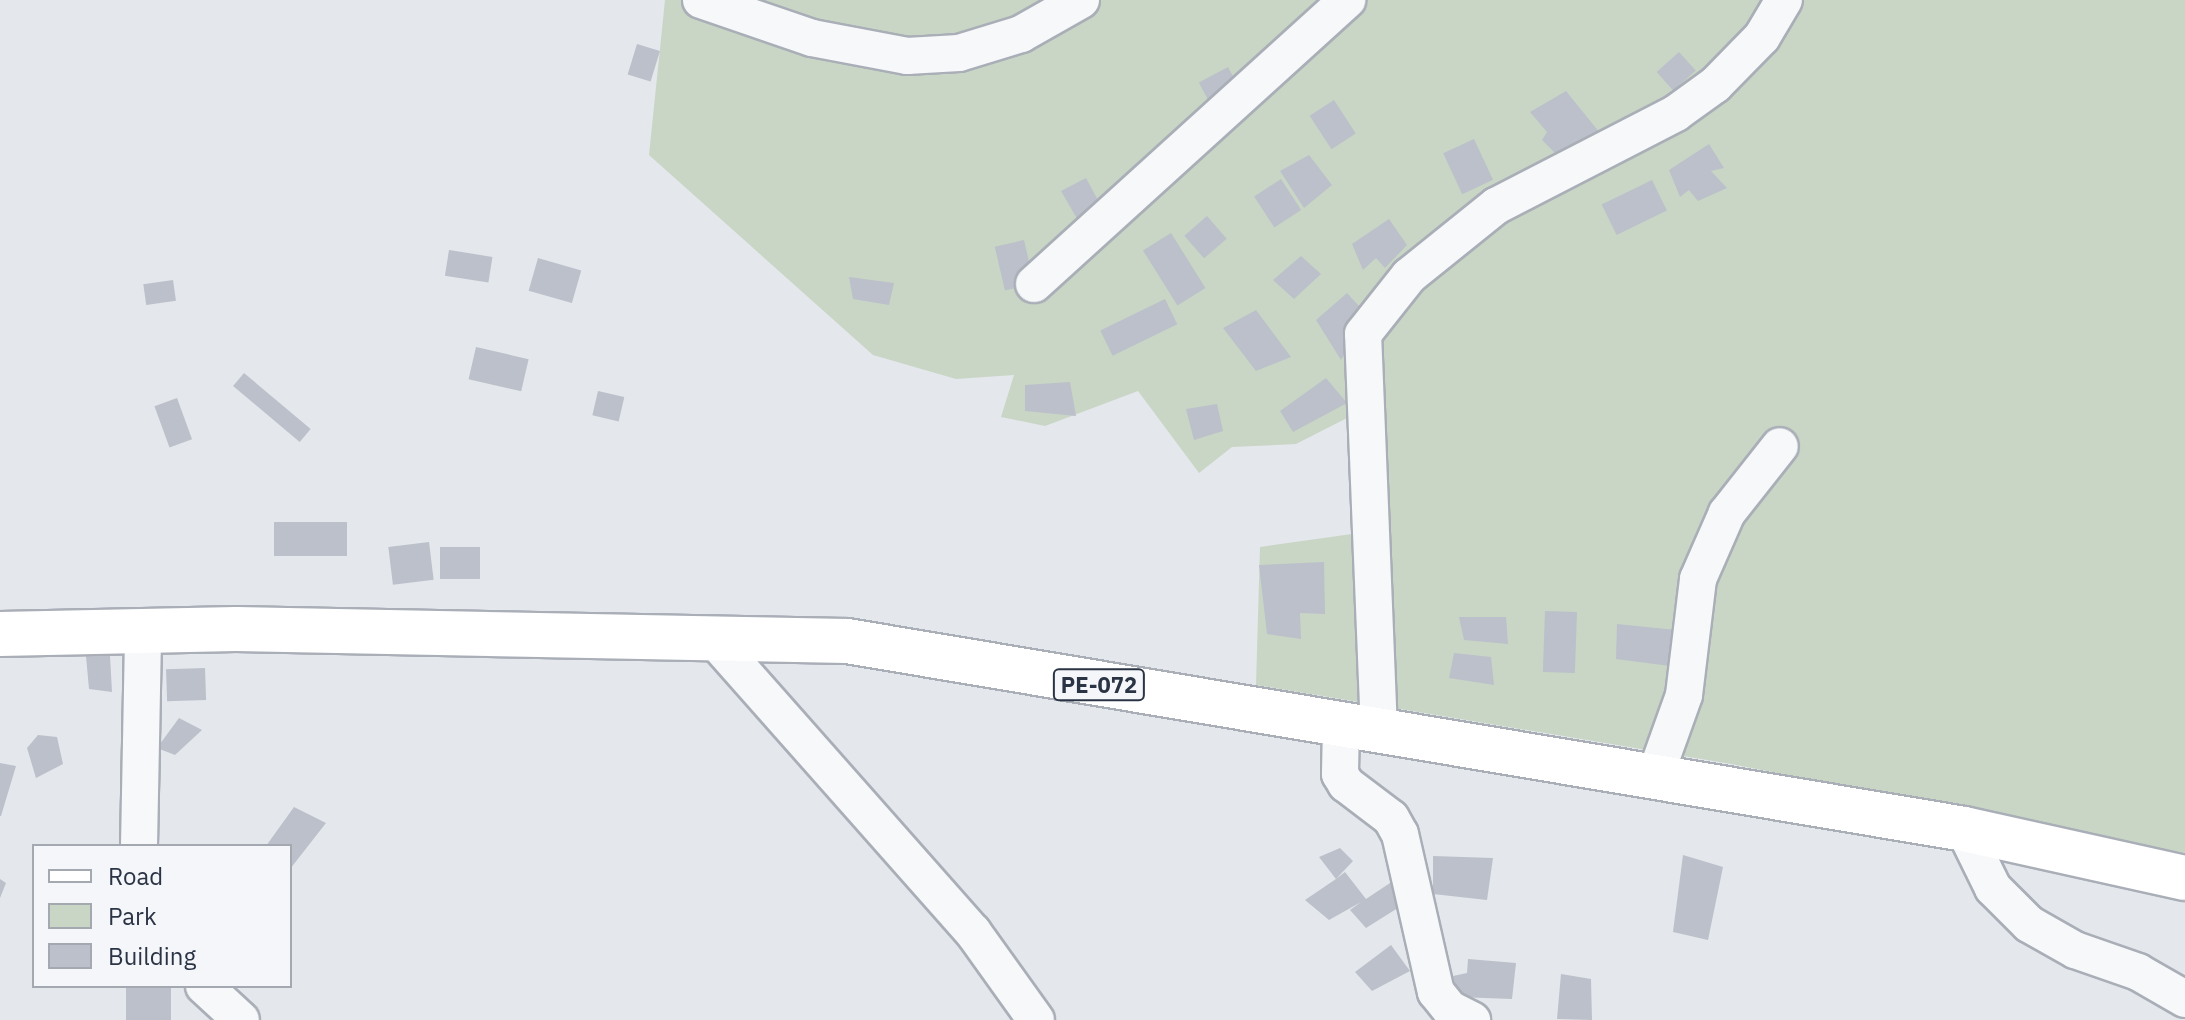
<!DOCTYPE html>
<html>
<head>
<meta charset="utf-8">
<style>
	body { margin:0 }
	#map { position:relative; width:2185px; height:1020px; overflow:hidden; background:#e4e7ec; font-family:"IBM Plex Sans",sans-serif }
	div>[style] { position:absolute }
	[style*='--x'] { left:calc(var(--x)*1px); top:calc(var(--y)*1px); width:calc(var(--w)*1px); rotate:calc(var(--a)*1deg) }
	.green>* { inset:0; background:#c9d6c5 }
	.building>* { inset:0; background:#bbc0ca; transform-origin:0 0 }
	.roads { filter:drop-shadow(2px 0 #a9aeb7) drop-shadow(-2px 0 #a9aeb7) drop-shadow(0 2px #a9aeb7) drop-shadow(0 -2px #a9aeb7) }
	.minor>* { height:36px; margin:-18px; padding:0 18px; transform-origin:18px; border-radius:18px; background:#f7f8fa }
	.major>* { height:44px; margin:-22px; padding:0 22px; transform-origin:22px; border-radius:22px; background:#fff }
	span { translate:-50% -50%; white-space:nowrap; text-align:center; line-height:1.15; -webkit-text-stroke:6px #f4f6f9; paint-order:stroke }
	.shield-label span { padding:2px 6px; background:#f4f6f9; border:2px solid; border-radius:6px; -webkit-text-stroke-width:0 }
	.shield-label { font-size:22px; color:#2b3445; font-weight:700 }
	.legend { position:absolute; left:32px; top:844px; width:260px; height:144px; box-sizing:border-box; background:#f4f6f9; border:2px solid #a4a8b1; margin:0; padding:10px 14px; list-style:none; font-size:24px; color:#2b3445 }
	.legend li { display:flex; align-items:center; gap:16px; height:40px }
	.legend b { width:40px; border:2px solid #a4a8b1 }
</style>
</head>
<body>
<div id="map">
	<div class="green">
		<i style="clip-path:polygon(665px 0,2185px 0,2185px 853px,1731px 764px,1256px 685px,1260px 547px,1352px 534px,1351px 416px,1296px 444px,1232px 447px,1199px 473px,1138px 391px,1045px 426px,1001px 417px,1014px 375px,956px 379px,873px 355px,649px 155px)"></i>
	</div>
	<div class="building">
		<i style="left:637px;top:44px;width:24px;height:32px;rotate:17deg"></i>
		<i style="left:1679px;top:52px;width:25px;height:30px;rotate:48deg"></i>
		<i style="left:1228px;top:67px;width:24px;height:33px;rotate:62deg"></i>
		<i style="clip-path:polygon(1566px 91px,1600px 133px,1559px 157px,1542px 140px,1547px 132px,1530px 112px)"></i>
		<i style="left:1334px;top:100px;width:40px;height:29px;rotate:57deg"></i>
		<i style="left:1474px;top:139px;width:45px;height:34px;rotate:65deg"></i>
		<i style="clip-path:polygon(1709px 144px,1724px 168px,1711px 171px,1727px 188px,1698px 201px,1689px 190px,1680px 197px,1669px 170px)"></i>
		<i style="clip-path:polygon(1309px 155px,1332px 185px,1304px 208px,1280px 171px)"></i>
		<i style="clip-path:polygon(1086px 178px,1101px 206px,1079px 222px,1061px 191px)"></i>
		<i style="left:1281px;top:179px;width:37px;height:32px;rotate:57deg"></i>
		<i style="left:1652px;top:180px;width:34px;height:56px;rotate:64deg"></i>
		<i style="left:1207px;top:216px;width:30px;height:30px;rotate:49deg"></i>
		<i style="clip-path:polygon(1389px 219px,1407px 245px,1385px 268px,1376px 258px,1363px 270px,1352px 244px)"></i>
		<i style="left:1171px;top:233px;width:65px;height:33px;rotate:58deg"></i>
		<i style="left:1024px;top:240px;width:45px;height:30px;rotate:77deg"></i>
		<i style="left:449px;top:250px;width:44px;height:26px;rotate:9deg"></i>
		<i style="clip-path:polygon(1301px 256px,1321px 274px,1294px 299px,1273px 280px)"></i>
		<i style="left:538px;top:258px;width:45px;height:34px;rotate:16deg"></i>
		<i style="clip-path:polygon(849px 277px,894px 283px,889px 305px,853px 299px)"></i>
		<i style="left:173px;top:280px;width:21px;height:30px;rotate:82deg"></i>
		<i style="clip-path:polygon(1347px 293px,1367px 315px,1341px 360px,1316px 320px)"></i>
		<i style="left:1165px;top:299px;width:28px;height:72px;rotate:64deg"></i>
		<i style="clip-path:polygon(1256px 310px,1291px 357px,1256px 371px,1223px 328px)"></i>
		<i style="left:476px;top:347px;width:54px;height:33px;rotate:13deg"></i>
		<i style="left:244px;top:373px;width:87px;height:17px;rotate:40deg"></i>
		<i style="clip-path:polygon(1326px 378px,1347px 403px,1293px 432px,1280px 411px)"></i>
		<i style="clip-path:polygon(1070px 382px,1076px 416px,1025px 411px,1025px 385px)"></i>
		<i style="left:598px;top:391px;width:27px;height:25px;rotate:13deg"></i>
		<i style="left:177px;top:398px;width:44px;height:24px;rotate:70deg"></i>
		<i style="clip-path:polygon(1217px 404px,1223px 431px,1194px 440px,1186px 409px)"></i>
		<i style="left:347px;top:522px;width:34px;height:73px;rotate:90deg"></i>
		<i style="left:429px;top:542px;width:38px;height:41px;rotate:83deg"></i>
		<i style="left:480px;top:547px;width:32px;height:40px;rotate:90deg"></i>
		<i style="clip-path:polygon(1324px 562px,1325px 614px,1300px 613px,1301px 639px,1267px 634px,1259px 565px)"></i>
		<i style="left:1545px;top:611px;width:32px;height:61px;rotate:2deg"></i>
		<i style="clip-path:polygon(1459px 617px,1506px 617px,1508px 644px,1464px 640px)"></i>
		<i style="clip-path:polygon(1617px 624px,1676px 630px,1678px 667px,1616px 659px)"></i>
		<i style="clip-path:polygon(1454px 653px,1491px 657px,1494px 685px,1449px 678px)"></i>
		<i style="clip-path:polygon(86px 656px,110px 656px,112px 692px,89px 689px)"></i>
		<i style="left:205px;top:668px;width:32px;height:39px;rotate:88deg"></i>
		<i style="clip-path:polygon(179px 718px,202px 730px,175px 755px,157px 748px)"></i>
		<i style="clip-path:polygon(38px 735px,57px 737px,63px 764px,36px 778px,27px 748px)"></i>
		<i style="clip-path:polygon(0 763px,16px 766px,1px 816px,0 816px)"></i>
		<i style="clip-path:polygon(294px 807px,326px 823px,290px 869px,290px 846px,266px 846px)"></i>
		<i style="clip-path:polygon(1340px 848px,1353px 861px,1336px 879px,1345px 872px,1366px 899px,1393px 881px,1401px 906px,1366px 928px,1350px 910px,1361px 902px,1329px 920px,1305px 900px,1336px 879px,1319px 857px)"></i>
		<i style="clip-path:polygon(1683px 855px,1723px 867px,1708px 940px,1673px 932px)"></i>
		<i style="clip-path:polygon(1433px 856px,1493px 858px,1487px 900px,1433px 894px)"></i>
		<i style="clip-path:polygon(0 879px,6px 883px,0 898px)"></i>
		<i style="clip-path:polygon(1391px 945px,1410px 971px,1372px 991px,1355px 972px)"></i>
		<i style="clip-path:polygon(1468px 959px,1516px 963px,1512px 999px,1458px 997px,1453px 976px,1467px 973px)"></i>
		<i style="clip-path:polygon(1561px 974px,1591px 979px,1592px 1020px,1557px 1019px)"></i>
		<i style="left:126px;top:986px;width:45px;height:34px"></i>
	</div>
	<div class="roads">
		<div class="minor">
			<i style="--x:701;--y:0;--w:117;--a:18.9"></i>
			<i style="--x:812;--y:38;--w:97;--a:10.7"></i>
			<i style="--x:907;--y:56;--w:52;--a:-3.3"></i>
			<i style="--x:959;--y:53;--w:65;--a:-17"></i>
			<i style="--x:1021;--y:34;--w:69;--a:-29.5"></i>
			<i style="--x:1034;--y:284;--w:423;--a:-42.2"></i>
			<i style="--x:711;--y:636;--w:395;--a:48.5"></i>
			<i style="--x:973;--y:932;--w:108;--a:54.4"></i>
			<i style="--x:1341;--y:725;--w:49;--a:91.2"></i>
			<i style="--x:1340;--y:774;--w:12;--a:59"></i>
			<i style="--x:1346;--y:784;--w:56;--a:37.1"></i>
			<i style="--x:1391;--y:818;--w:18;--a:61"></i>
			<i style="--x:1400;--y:834;--w:162;--a:77.2"></i>
			<i style="--x:1436;--y:992;--w:22;--a:51"></i>
			<i style="--x:1450;--y:1009;--w:25;--a:27"></i>
			<i style="--x:1379;--y:731;--w:397;--a:-92.3"></i>
			<i style="--x:1363;--y:334;--w:74;--a:-51.6"></i>
			<i style="--x:1409;--y:276;--w:112;--a:-38.8"></i>
			<i style="--x:1496;--y:206;--w:203;--a:-27.3"></i>
			<i style="--x:1676;--y:113;--w:48;--a:-35.7"></i>
			<i style="--x:1715;--y:85;--w:67;--a:-45.6"></i>
			<i style="--x:1762;--y:37;--w:43;--a:-59.3"></i>
			<i style="--x:1654;--y:779;--w:89;--a:-70.3"></i>
			<i style="--x:1684;--y:695;--w:117;--a:-83.1"></i>
			<i style="--x:1698;--y:579;--w:72;--a:-66.3"></i>
			<i style="--x:1727;--y:513;--w:85;--a:-51.7"></i>
			<i style="--x:1964;--y:829;--w:66;--a:63.8"></i>
			<i style="--x:1993;--y:888;--w:51;--a:45"></i>
			<i style="--x:2029;--y:924;--w:53;--a:29.5"></i>
			<i style="--x:2075;--y:950;--w:67;--a:19.2"></i>
			<i style="--x:2138;--y:972;--w:54;--a:29.9"></i>
			<i style="--x:139;--y:846;--w:214;--a:-88.9"></i>
			<i style="--x:204;--y:986;--w:50;--a:42.6"></i>
		</div>
		<div class="major">
			<i style="--x:0;--y:634;--w:236;--a:-1.2"></i>
			<i style="--x:236;--y:629;--w:611;--a:1.13"></i>
			<i style="--x:847;--y:641;--w:1133;--a:9.55"></i>
			<i style="--x:1964;--y:829;--w:226;--a:12.5"></i>
		</div>
	</div>
	<div class="shield-label">
		<span style="left:1099px;top:685px">PE-072</span>
	</div>
	<ul class="legend">
	<li><b style="height:10px;background:#fff"></b>Road</li>
	<li><b style="height:22px;background:#c9d6c5"></b>Park</li>
	<li><b style="height:22px;background:#bbc0ca"></b>Building</li>
	</ul>
</div>
</body>
</html>
